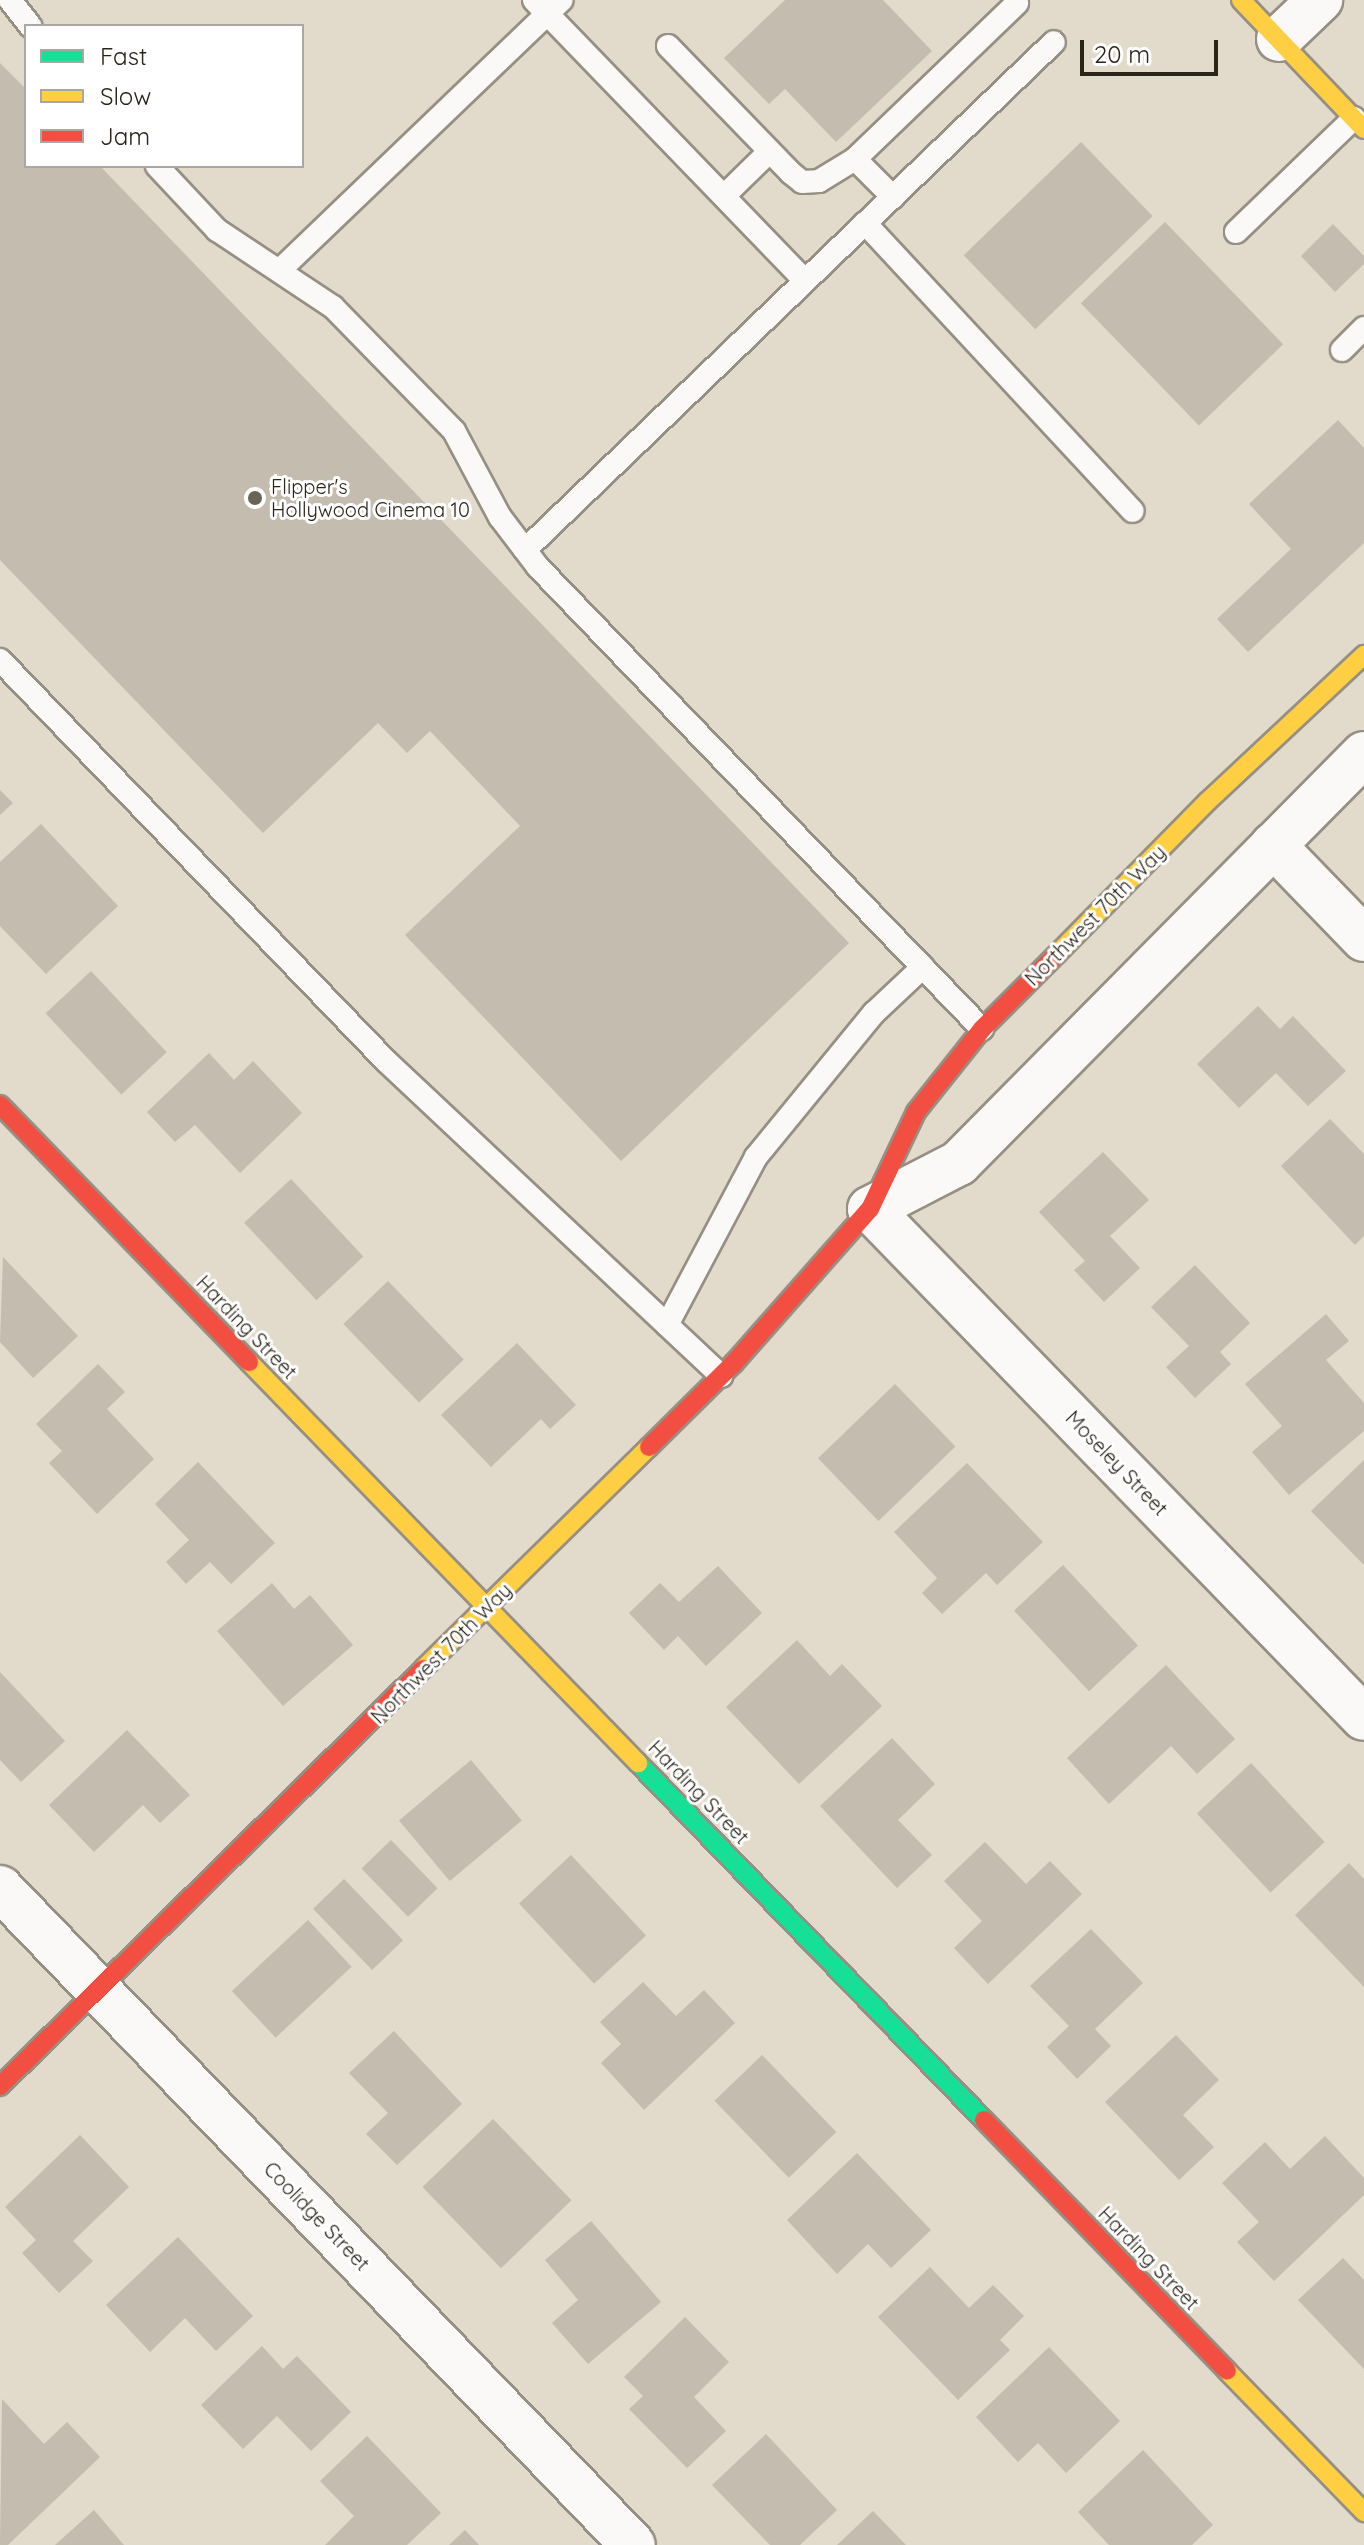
<!DOCTYPE html>
<html>
<head>
<meta charset="utf-8">
<style>
	body { margin:0 }
	#map { position:relative; width:1364px; height:2545px; overflow:hidden; background:#e2daca; font-family:Quicksand,sans-serif }
	div>[style] { position:absolute }
	[style*='--x'] { left:calc(var(--x)*1px); top:calc(var(--y)*1px); width:calc(var(--w)*1px); rotate:calc(var(--a)*1deg) }
	.building>* { inset:0; background:#c3bcaf; transform-origin:0 0 }
	.roads { filter:drop-shadow(2px 0 #968f83) drop-shadow(-2px 0 #968f83) drop-shadow(0 2px #968f83) drop-shadow(0 -2px #968f83) }
	.lane>* { height:22px; margin:-11px; padding:0 11px; transform-origin:11px; border-radius:11px; background:#fbf9f7 }
	.street>* { height:44px; margin:-22px; padding:0 22px; transform-origin:22px; border-radius:22px; background:#fbf9f7 }
	.fast>* { height:18px; margin:-9px; padding:0 9px; transform-origin:9px; border-radius:9px; background:#16e098 }
	.slow>* { height:18px; margin:-9px; padding:0 9px; transform-origin:9px; border-radius:9px; background:#ffcf43 }
	.jam>* { height:18px; margin:-9px; padding:0 9px; transform-origin:9px; border-radius:9px; background:#f24e42 }
	.dots>* { width:22px; height:22px; translate:-50% -50%; box-sizing:border-box; border:4px solid #fff; border-radius:50% }
	span { translate:-50% -50%; white-space:nowrap; text-align:center; line-height:1.15; -webkit-text-stroke:6px #fff; paint-order:stroke }
	.poi-label { font-size:20px; color:#2a2419 }
	.left { translate:0 -50%; text-align:left }
	.street-label { font-size:20px; color:#2a2419 }
	.legend { position:absolute; left:24px; top:24px; width:280px; height:144px; box-sizing:border-box; background:#fff; border:2px solid #aaa7a3; margin:0; padding:10px 14px; list-style:none; font-size:24px; color:#2a2419 }
	.legend li { display:flex; align-items:center; gap:16px; height:40px }
	.legend b { width:40px; border:2px solid #aaa7a3 }
	.scale { position:absolute; left:1080px; top:40px; width:138px; height:36px; box-sizing:border-box; border:4px solid #2a2419; border-top:0; padding-left:10px; font-size:24px; line-height:28px; white-space:nowrap; color:#2a2419; -webkit-text-stroke:6px #fff; paint-order:stroke }
</style>
</head>
<body>
<div id="map">
	<div class="building">
		<i style="clip-path:polygon(785px 0,883px 0,932px 51px,836px 142px,785px 89px,769px 104px,724px 58px)"></i>
		<i style="clip-path:polygon(0 63px,26px 89px,26px 166px,100px 166px,849px 943px,621px 1161px,405px 935px,520px 826px,430px 731px,407px 753px,378px 723px,263px 833px,0 560px)"></i>
		<i style="left:1081px;top:142px;width:103px;height:163px;rotate:46deg"></i>
		<i style="left:1165px;top:222px;width:170px;height:117px;rotate:46deg"></i>
		<i style="clip-path:polygon(1333px 224px,1364px 256px,1364px 264px,1335px 292px,1301px 256px)"></i>
		<i style="clip-path:polygon(1338px 420px,1364px 448px,1364px 543px,1248px 652px,1217px 619px,1291px 549px,1249px 504px)"></i>
		<i style="clip-path:polygon(0 790px,13px 803px,0 815px)"></i>
		<i style="clip-path:polygon(41px 824px,118px 906px,46px 974px,0 926px,0 862px)"></i>
		<i style="left:91px;top:971px;width:111px;height:62px;rotate:47deg"></i>
		<i style="clip-path:polygon(1258px 1006px,1280px 1029px,1293px 1016px,1346px 1071px,1308px 1106px,1276px 1073px,1239px 1108px,1197px 1064px)"></i>
		<i style="clip-path:polygon(209px 1053px,234px 1080px,253px 1061px,302px 1113px,240px 1173px,195px 1125px,175px 1142px,147px 1112px)"></i>
		<i style="clip-path:polygon(1330px 1119px,1364px 1154px,1364px 1236px,1355px 1245px,1281px 1166px)"></i>
		<i style="clip-path:polygon(1103px 1152px,1149px 1200px,1110px 1236px,1140px 1268px,1104px 1302px,1074px 1270px,1085px 1261px,1039px 1212px)"></i>
		<i style="left:291px;top:1179px;width:106px;height:64px;rotate:47deg"></i>
		<i style="clip-path:polygon(3px 1257px,78px 1336px,33px 1378px,0 1342px)"></i>
		<i style="clip-path:polygon(1195px 1265px,1250px 1323px,1220px 1352px,1231px 1364px,1195px 1398px,1166px 1367px,1189px 1346px,1151px 1307px)"></i>
		<i style="left:388px;top:1281px;width:109px;height:62px;rotate:46deg"></i>
		<i style="clip-path:polygon(1326px 1314px,1349px 1341px,1326px 1360px,1364px 1403px,1364px 1431px,1289px 1495px,1252px 1452px,1282px 1426px,1245px 1384px)"></i>
		<i style="clip-path:polygon(517px 1343px,576px 1405px,550px 1429px,541px 1419px,491px 1467px,441px 1415px)"></i>
		<i style="clip-path:polygon(98px 1364px,125px 1392px,107px 1409px,154px 1459px,97px 1514px,49px 1463px,62px 1451px,36px 1424px)"></i>
		<i style="left:895px;top:1384px;width:87px;height:107px;rotate:46deg"></i>
		<i style="clip-path:polygon(1364px 1460px,1364px 1565px,1311px 1511px)"></i>
		<i style="clip-path:polygon(198px 1462px,275px 1543px,231px 1584px,210px 1562px,186px 1584px,166px 1562px,189px 1540px,155px 1504px)"></i>
		<i style="clip-path:polygon(967px 1463px,1043px 1542px,997px 1585px,986px 1573px,942px 1614px,922px 1593px,937px 1578px,894px 1532px)"></i>
		<i style="left:1063px;top:1565px;width:110px;height:67px;rotate:47deg"></i>
		<i style="clip-path:polygon(718px 1566px,762px 1613px,706px 1666px,678px 1636px,664px 1650px,629px 1613px,660px 1583px,679px 1602px)"></i>
		<i style="clip-path:polygon(272px 1583px,294px 1609px,310px 1595px,353px 1645px,283px 1706px,217px 1631px)"></i>
		<i style="clip-path:polygon(797px 1640px,830px 1676px,842px 1664px,882px 1706px,799px 1784px,726px 1707px)"></i>
		<i style="clip-path:polygon(1166px 1665px,1235px 1739px,1197px 1774px,1171px 1746px,1109px 1804px,1067px 1758px)"></i>
		<i style="clip-path:polygon(0 1672px,65px 1741px,21px 1782px,0 1760px)"></i>
		<i style="clip-path:polygon(127px 1730px,190px 1795px,160px 1823px,143px 1805px,94px 1852px,49px 1805px)"></i>
		<i style="clip-path:polygon(892px 1738px,935px 1784px,898px 1820px,932px 1855px,897px 1888px,820px 1806px)"></i>
		<i style="left:471px;top:1760px;width:79px;height:94px;rotate:50deg"></i>
		<i style="left:1251px;top:1763px;width:108px;height:74px;rotate:47deg"></i>
		<i style="left:391px;top:1840px;width:67px;height:41px;rotate:46deg"></i>
		<i style="clip-path:polygon(985px 1842px,1026px 1884px,1050px 1861px,1082px 1894px,988px 1984px,954px 1948px,982px 1921px,944px 1881px)"></i>
		<i style="left:571px;top:1855px;width:110px;height:71px;rotate:47deg"></i>
		<i style="clip-path:polygon(1349px 1863px,1364px 1879px,1364px 1987px,1295px 1915px)"></i>
		<i style="left:344px;top:1879px;width:85px;height:43px;rotate:46deg"></i>
		<i style="left:308px;top:1920px;width:64px;height:104px;rotate:47deg"></i>
		<i style="clip-path:polygon(1091px 1929px,1143px 1983px,1095px 2029px,1111px 2046px,1077px 2079px,1047px 2047px,1069px 2026px,1030px 1986px)"></i>
		<i style="clip-path:polygon(643px 1982px,676px 2016px,704px 1990px,735px 2023px,644px 2110px,601px 2063px,621px 2044px,600px 2022px)"></i>
		<i style="clip-path:polygon(394px 2031px,462px 2104px,397px 2165px,366px 2134px,388px 2113px,349px 2073px)"></i>
		<i style="clip-path:polygon(1176px 2035px,1219px 2080px,1183px 2115px,1214px 2147px,1179px 2180px,1105px 2102px)"></i>
		<i style="left:762px;top:2055px;width:107px;height:66px;rotate:46deg"></i>
		<i style="left:493px;top:2119px;width:113px;height:98px;rotate:46deg"></i>
		<i style="clip-path:polygon(80px 2135px,129px 2187px,73px 2241px,93px 2261px,59px 2293px,22px 2253px,36px 2240px,5px 2207px)"></i>
		<i style="clip-path:polygon(1325px 2136px,1364px 2178px,1364px 2195px,1274px 2281px,1237px 2242px,1259px 2222px,1222px 2183px,1265px 2142px,1290px 2169px)"></i>
		<i style="clip-path:polygon(857px 2153px,931px 2230px,891px 2268px,868px 2244px,837px 2274px,787px 2220px)"></i>
		<i style="clip-path:polygon(591px 2221px,661px 2302px,588px 2364px,552px 2323px,578px 2300px,545px 2260px)"></i>
		<i style="clip-path:polygon(178px 2237px,253px 2316px,216px 2351px,185px 2318px,150px 2352px,106px 2305px)"></i>
		<i style="clip-path:polygon(1343px 2258px,1364px 2280px,1364px 2369px,1298px 2300px)"></i>
		<i style="clip-path:polygon(930px 2267px,969px 2308px,993px 2285px,1024px 2316px,1000px 2340px,1010px 2350px,958px 2400px,878px 2317px)"></i>
		<i style="clip-path:polygon(685px 2317px,729px 2362px,694px 2397px,726px 2431px,687px 2468px,629px 2409px,643px 2396px,624px 2377px)"></i>
		<i style="clip-path:polygon(262px 2346px,283px 2369px,297px 2356px,351px 2412px,311px 2451px,277px 2416px,243px 2449px,201px 2405px)"></i>
		<i style="clip-path:polygon(1049px 2347px,1120px 2421px,1066px 2473px,1038px 2443px,1018px 2462px,976px 2417px)"></i>
		<i style="clip-path:polygon(2px 2399px,44px 2444px,67px 2422px,100px 2457px,8px 2545px,0 2545px)"></i>
		<i style="clip-path:polygon(766px 2434px,837px 2510px,800px 2545px,770px 2545px,712px 2485px)"></i>
		<i style="clip-path:polygon(367px 2436px,441px 2513px,407px 2545px,325px 2545px,354px 2516px,320px 2481px)"></i>
		<i style="clip-path:polygon(1143px 2450px,1213px 2525px,1192px 2545px,1109px 2545px,1078px 2512px)"></i>
		<i style="clip-path:polygon(94px 2510px,124px 2545px,55px 2545px)"></i>
		<i style="clip-path:polygon(873px 2511px,906px 2545px,837px 2545px)"></i>
		<i style="clip-path:polygon(465px 2530px,479px 2545px,449px 2545px)"></i>
	</div>
	<div class="roads">
		<div class="lane">
			<i style="--x:10;--y:0;--w:33;--a:52"></i>
			<i style="--x:534;--y:0;--w:390;--a:46"></i>
			<i style="--x:668;--y:46;--w:177;--a:45.9"></i>
			<i style="--x:791;--y:173;--w:14;--a:39"></i>
			<i style="--x:802;--y:182;--w:17;--a:-3"></i>
			<i style="--x:819;--y:181;--w:42;--a:-31.4"></i>
			<i style="--x:855;--y:159;--w:225;--a:-43.9"></i>
			<i style="--x:855;--y:159;--w:54;--a:45"></i>
			<i style="--x:157;--y:166;--w:88;--a:46.8"></i>
			<i style="--x:217;--y:230;--w:139;--a:33.6"></i>
			<i style="--x:333;--y:307;--w:173;--a:45.7"></i>
			<i style="--x:454;--y:431;--w:98;--a:61.9"></i>
			<i style="--x:500;--y:517;--w:63;--a:52.8"></i>
			<i style="--x:538;--y:567;--w:641;--a:46.14"></i>
			<i style="--x:724;--y:196;--w:63;--a:-44.4"></i>
			<i style="--x:865;--y:223;--w:393;--a:47.1"></i>
			<i style="--x:1236;--y:232;--w:164;--a:-44"></i>
			<i style="--x:280;--y:270;--w:390;--a:-43.8"></i>
			<i style="--x:1342;--y:350;--w:31;--a:-45"></i>
			<i style="--x:525;--y:550;--w:733;--a:-43.84"></i>
			<i style="--x:0;--y:660;--w:557;--a:46.09"></i>
			<i style="--x:386;--y:1061;--w:460;--a:43.2"></i>
			<i style="--x:667;--y:1325;--w:190;--a:-62.1"></i>
			<i style="--x:756;--y:1157;--w:186;--a:-50.7"></i>
			<i style="--x:874;--y:1013;--w:67;--a:-43.2"></i>
		</div>
		<div class="street">
			<i style="--x:1279;--y:39;--w:57;--a:-43.6"></i>
			<i style="--x:1364;--y:754;--w:576;--a:134.72"></i>
			<i style="--x:959;--y:1163;--w:100;--a:152.7"></i>
			<i style="--x:870;--y:1209;--w:709;--a:45.86"></i>
			<i style="--x:1273;--y:845;--w:131;--a:45.9"></i>
			<i style="--x:0;--y:1888;--w:912;--a:46.07"></i>
		</div>
		<div class="fast">
			<i style="--x:638;--y:1763;--w:497;--a:45.9"></i>
		</div>
		<div class="slow">
			<i style="--x:1241;--y:0;--w:178;--a:46.4"></i>
			<i style="--x:1057;--y:954;--w:215;--a:-45.4"></i>
			<i style="--x:1208;--y:801;--w:214;--a:-43.1"></i>
			<i style="--x:249;--y:1362;--w:559;--a:45.87"></i>
			<i style="--x:423;--y:1669;--w:317;--a:-44.5"></i>
			<i style="--x:1227;--y:2371;--w:197;--a:45.8"></i>
		</div>
		<div class="jam">
			<i style="--x:0;--y:1105;--w:358;--a:45.9"></i>
			<i style="--x:649;--y:1447;--w:120;--a:-44.7"></i>
			<i style="--x:734;--y:1363;--w:205;--a:-48.6"></i>
			<i style="--x:870;--y:1209;--w:107;--a:-64.6"></i>
			<i style="--x:916;--y:1112;--w:106;--a:-51.5"></i>
			<i style="--x:982;--y:1029;--w:106;--a:-45"></i>
			<i style="--x:0;--y:2086;--w:594;--a:-44.59"></i>
			<i style="--x:984;--y:2120;--w:349;--a:45.9"></i>
		</div>
	</div>
	<div class="dots">
		<i style="left:255px;top:498px;background:#6a6457"></i>
	</div>
	<div class="poi-label">
		<span class="left" style="left:271px;top:498px">Flipper's<br>Hollywood Cinema 10</span>
	</div>
	<div class="street-label">
		<span style="left:1095px;top:915px;rotate:-45deg">Northwest 70th Way</span>
		<span style="left:247px;top:1327px;rotate:46deg">Harding Street</span>
		<span style="left:1117px;top:1463px;rotate:46deg">Moseley Street</span>
		<span style="left:441px;top:1653px;rotate:-45deg">Northwest 70th Way</span>
		<span style="left:699px;top:1792px;rotate:46deg">Harding Street</span>
		<span style="left:317px;top:2216px;rotate:46deg">Coolidge Street</span>
		<span style="left:1149px;top:2258px;rotate:46deg">Harding Street</span>
	</div>
	<ul class="legend">
	<li><b style="height:10px;background:#16e098"></b>Fast</li>
	<li><b style="height:10px;background:#ffcf43"></b>Slow</li>
	<li><b style="height:10px;background:#f24e42"></b>Jam</li>
	</ul>
	<div class="scale">20 m</div>
</div>
</body>
</html>
